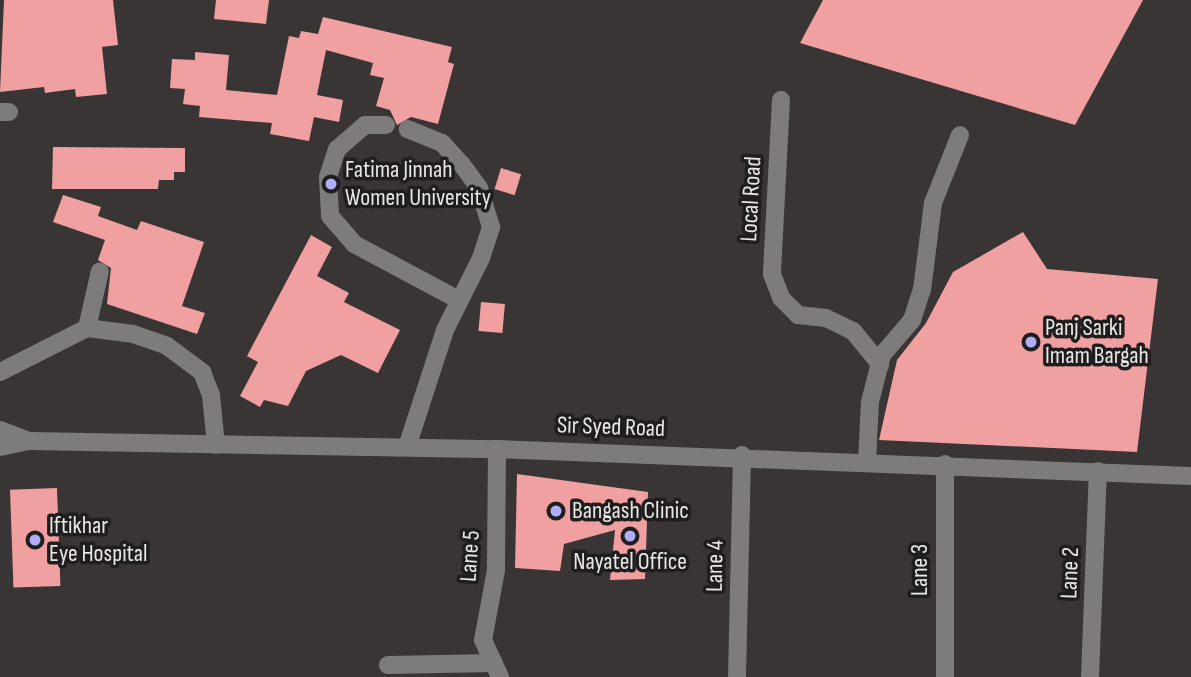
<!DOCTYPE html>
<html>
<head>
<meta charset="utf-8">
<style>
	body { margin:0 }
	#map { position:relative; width:1191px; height:677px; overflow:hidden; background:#383534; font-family:"Sofia Sans Condensed",sans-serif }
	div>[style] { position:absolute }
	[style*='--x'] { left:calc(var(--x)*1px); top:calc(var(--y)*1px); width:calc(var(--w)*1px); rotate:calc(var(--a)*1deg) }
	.building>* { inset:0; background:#f0a0a1; transform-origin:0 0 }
	.minor>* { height:18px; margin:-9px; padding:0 9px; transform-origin:9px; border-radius:9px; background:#7e7c7b }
	.dots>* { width:19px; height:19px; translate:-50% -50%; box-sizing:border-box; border:4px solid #1f1d1d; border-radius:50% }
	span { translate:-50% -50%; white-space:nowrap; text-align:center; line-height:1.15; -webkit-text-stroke:7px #1f1d1d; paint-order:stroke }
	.poi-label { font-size:24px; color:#eae8e7 }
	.left { translate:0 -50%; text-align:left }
	.street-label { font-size:24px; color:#eae8e7 }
</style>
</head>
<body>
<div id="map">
	<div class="building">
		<i style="clip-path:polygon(4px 0,113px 0,118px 45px,102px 47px,107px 94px,76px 97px,75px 89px,45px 93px,44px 87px,0 92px)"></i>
		<i style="clip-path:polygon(216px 0,269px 0,266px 24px,214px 19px)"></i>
		<i style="clip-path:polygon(823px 0,1143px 0,1075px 125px,800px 43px)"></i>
		<i style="clip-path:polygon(323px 17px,452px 47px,448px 62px,454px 64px,438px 124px,411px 117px,397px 125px,390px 110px,376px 106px,384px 78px,370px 75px,373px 63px,326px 50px,317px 95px,343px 100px,339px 122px,314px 117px,309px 141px,270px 134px,272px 123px,199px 117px,200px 106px,183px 104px,185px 89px,170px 88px,172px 59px,195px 60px,195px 52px,229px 55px,226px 90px,277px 95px,289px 36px,299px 38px,301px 31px,318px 34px)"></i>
		<i style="clip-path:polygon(53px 147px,185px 148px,185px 172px,174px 172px,174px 180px,159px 180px,158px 189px,52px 189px)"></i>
		<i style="left:501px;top:168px;width:21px;height:22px;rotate:17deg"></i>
		<i style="clip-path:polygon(63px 195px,101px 207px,98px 216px,137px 230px,141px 221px,204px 242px,182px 306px,205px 313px,197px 334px,107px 304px,111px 268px,98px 260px,105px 240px,53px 222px)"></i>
		<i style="clip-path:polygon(1023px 232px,1047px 269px,1158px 279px,1137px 452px,879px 440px,897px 360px,926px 323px,953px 272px)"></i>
		<i style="clip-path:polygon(311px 235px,332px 247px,317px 276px,349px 293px,344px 302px,400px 330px,378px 373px,341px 355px,306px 371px,288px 406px,264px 400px,260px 407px,240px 396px,258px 362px,247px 356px)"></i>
		<i style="left:481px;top:302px;width:24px;height:29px;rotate:5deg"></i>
		<i style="clip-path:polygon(517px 474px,648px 492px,645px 579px,610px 580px,615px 530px,564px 544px,560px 571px,515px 568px)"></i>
		<i style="left:57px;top:488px;width:98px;height:47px;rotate:88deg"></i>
	</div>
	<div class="minor">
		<i style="--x:781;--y:100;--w:174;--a:93"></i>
		<i style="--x:772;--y:274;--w:26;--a:69"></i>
		<i style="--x:781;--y:298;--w:24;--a:45"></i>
		<i style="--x:798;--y:315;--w:28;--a:6"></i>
		<i style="--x:826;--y:318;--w:30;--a:26"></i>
		<i style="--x:853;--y:331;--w:43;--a:50.7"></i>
		<i style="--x:0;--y:112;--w:9;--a:0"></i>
		<i style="--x:386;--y:125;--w:21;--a:180"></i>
		<i style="--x:365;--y:125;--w:37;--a:139"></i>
		<i style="--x:337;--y:149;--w:29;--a:108"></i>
		<i style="--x:328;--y:177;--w:39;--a:87"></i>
		<i style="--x:330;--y:216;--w:37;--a:49"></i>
		<i style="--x:354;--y:244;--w:117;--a:28.1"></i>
		<i style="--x:87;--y:328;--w:58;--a:-77.2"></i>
		<i style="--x:0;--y:372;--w:97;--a:-26.8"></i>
		<i style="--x:87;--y:328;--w:46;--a:7.4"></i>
		<i style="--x:133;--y:334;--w:36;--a:19"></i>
		<i style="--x:167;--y:346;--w:44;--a:36.6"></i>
		<i style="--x:202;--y:372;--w:25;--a:69"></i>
		<i style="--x:211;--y:395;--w:50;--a:84.3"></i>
		<i style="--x:0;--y:430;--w:31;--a:21"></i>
		<i style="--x:0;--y:447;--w:30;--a:-12"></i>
		<i style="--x:29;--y:441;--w:468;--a:1"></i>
		<i style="--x:497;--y:449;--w:695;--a:2.23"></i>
		<i style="--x:407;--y:447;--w:123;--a:-72"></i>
		<i style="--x:445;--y:330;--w:80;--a:-63.4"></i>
		<i style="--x:481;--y:258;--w:33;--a:-72"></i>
		<i style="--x:491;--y:227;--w:41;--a:-107.1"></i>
		<i style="--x:479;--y:188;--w:29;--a:-126"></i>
		<i style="--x:462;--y:165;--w:30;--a:-132"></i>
		<i style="--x:442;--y:143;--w:37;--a:-158"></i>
		<i style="--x:497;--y:449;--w:121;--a:90.5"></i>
		<i style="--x:496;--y:570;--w:71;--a:100.5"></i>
		<i style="--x:483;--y:640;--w:41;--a:65.3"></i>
		<i style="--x:867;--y:461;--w:59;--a:-87.1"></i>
		<i style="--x:870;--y:402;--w:49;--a:-75.7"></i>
		<i style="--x:882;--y:355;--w:46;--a:-49.4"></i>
		<i style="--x:912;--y:320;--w:32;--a:-72"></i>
		<i style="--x:922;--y:290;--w:88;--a:-82.8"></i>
		<i style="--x:933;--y:203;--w:73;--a:-68.3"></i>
		<i style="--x:388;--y:665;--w:106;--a:-1.1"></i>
		<i style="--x:737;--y:677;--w:222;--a:-88.7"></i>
		<i style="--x:945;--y:677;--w:213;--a:-90"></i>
		<i style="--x:1090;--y:677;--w:206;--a:-87.8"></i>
	</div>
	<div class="dots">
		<i style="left:331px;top:184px;background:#b0aefa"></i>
		<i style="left:1031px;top:342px;background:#b0aefa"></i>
		<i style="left:556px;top:511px;background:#b0aefa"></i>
		<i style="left:630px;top:536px;background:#b0aefa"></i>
		<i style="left:35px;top:540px;background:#b0aefa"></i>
	</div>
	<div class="poi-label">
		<span class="left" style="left:345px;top:184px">Fatima Jinnah<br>Women University</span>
		<span class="left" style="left:1045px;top:342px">Panj Sarki<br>Imam Bargah</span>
		<span class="left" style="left:572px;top:511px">Bangash Clinic</span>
		<span class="left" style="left:49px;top:540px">Iftikhar<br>Eye Hospital</span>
		<span style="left:630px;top:562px">Nayatel Office</span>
	</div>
	<div class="street-label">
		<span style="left:751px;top:199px;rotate:-87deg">Local Road</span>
		<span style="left:611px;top:427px;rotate:2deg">Sir Syed Road</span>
		<span style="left:470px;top:556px;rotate:-86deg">Lane 5</span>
		<span style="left:715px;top:566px;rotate:-89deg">Lane 4</span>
		<span style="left:920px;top:570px;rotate:-90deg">Lane 3</span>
		<span style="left:1070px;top:573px;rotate:-88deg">Lane 2</span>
	</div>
</div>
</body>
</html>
